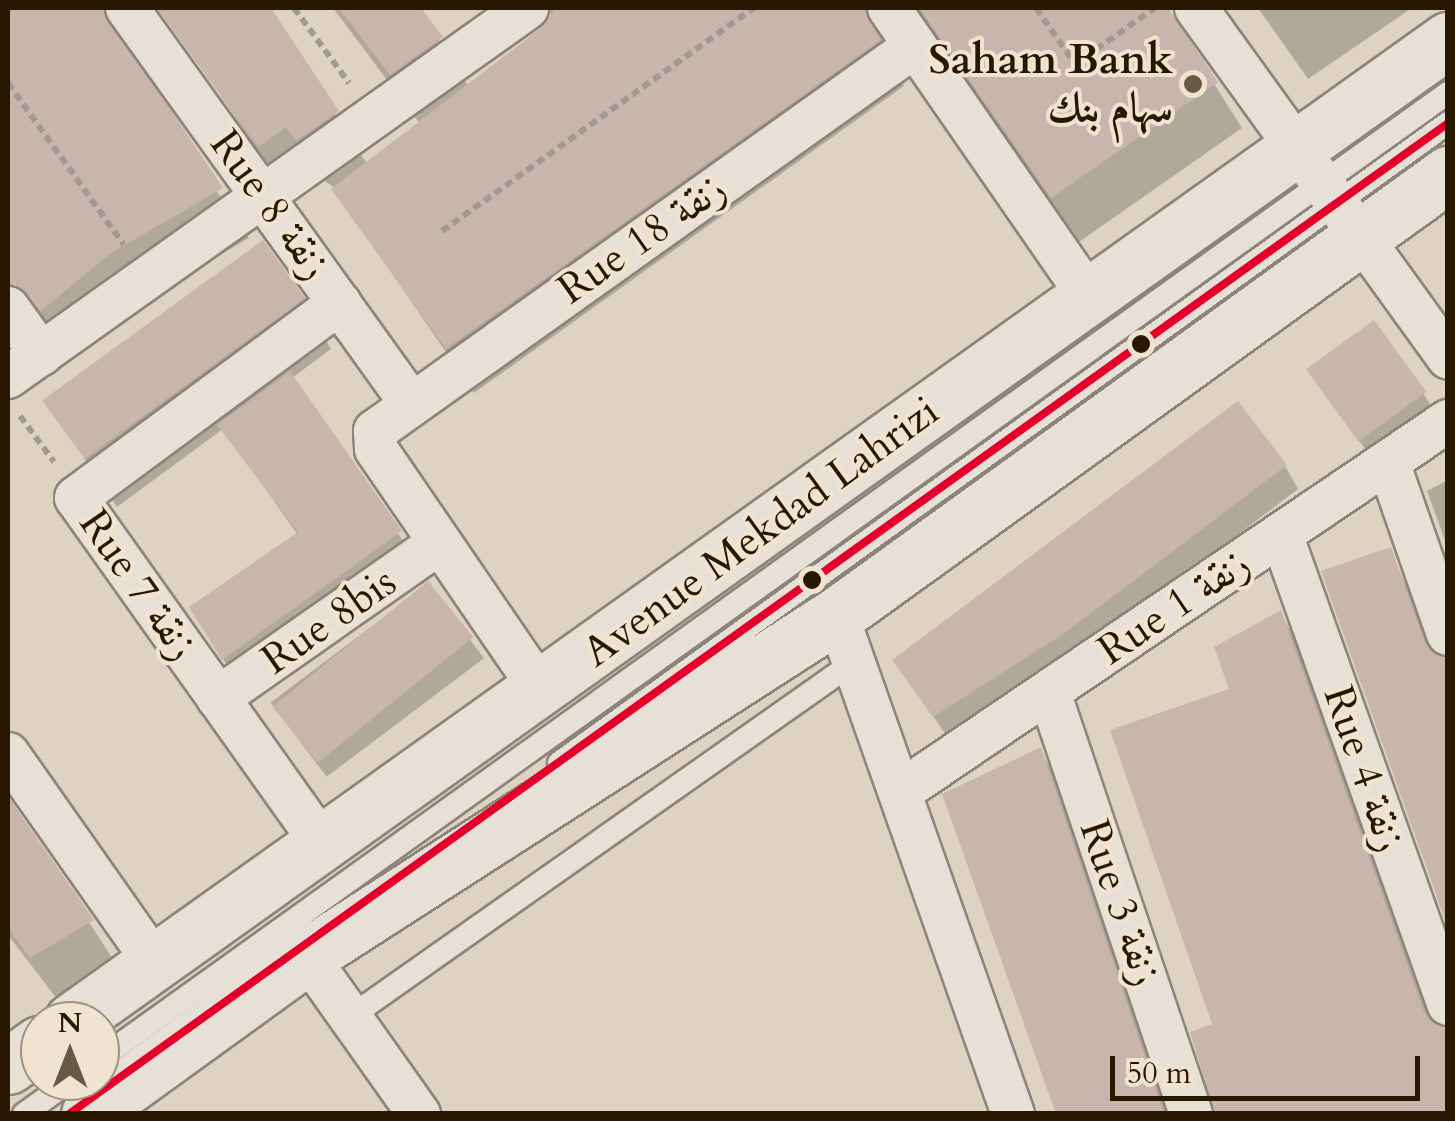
<!DOCTYPE html>
<html>
<head>
<meta charset="utf-8">
<style>
	body { margin:0 }
	#map { position:relative; width:1455px; height:1121px; overflow:hidden; background:#ded3c3; font-family:Cardo,Amiri,serif }
	div>[style] { position:absolute }
	[style*='--x'] { left:calc(var(--x)*1px); top:calc(var(--y)*1px); width:calc(var(--w)*1px); rotate:calc(var(--a)*1deg) }
	.shadow>* { inset:0; background:#0003; transform-origin:0 0 }
	.building>* { inset:0; background:#c8b6ae; transform-origin:0 0 }
	.path>* { height:6px; margin-top:-3px; transform-origin:0; background:repeating-linear-gradient(90deg,#a09a92 0 8px,transparent 0 13px) }
	.roads { filter:drop-shadow(2px 0 #8d8579) drop-shadow(-2px 0 #8d8579) drop-shadow(0 2px #8d8579) drop-shadow(0 -2px #8d8579) }
	.service>* { height:22px; margin:-11px; padding:0 11px; transform-origin:11px; border-radius:11px; background:#e6e0d7 }
	.minor>* { height:42px; margin:-21px; padding:0 21px; transform-origin:21px; border-radius:21px; background:#e6e0d7 }
	.secondary>* { height:55px; margin:-27.5px; padding:0 27.5px; transform-origin:27.5px; border-radius:27.5px; background:#e6e0d7 }
	.bus-1>* { height:8px; margin:-4px; padding:0 4px; transform-origin:4px; border-radius:4px; background:#e4002b }
	.dots>* { width:28px; height:28px; translate:-50% -50%; box-sizing:border-box; border:5px solid #f1e3d1; border-radius:50% }
	span { translate:-50% -50%; white-space:nowrap; text-align:center; line-height:1.15; -webkit-text-stroke:8px #f1e3d1; paint-order:stroke }
	.poi-label { font-size:42px; color:#291800; font-weight:700 }
	.right { translate:-100% -50%; text-align:right }
	.street-label { font-size:42px; color:#291800 }
	.frame { position:absolute; inset:0; border:10px solid #291800; pointer-events:none }
	.north { position:absolute; left:20px; top:1001px; width:100px; height:100px; box-sizing:border-box; background:#f1e3d1; border:2px solid #a1927d; border-radius:50%; rotate:0deg; font-size:28px; font-weight:700; line-height:40px; text-align:center; color:#291800 }
	.north::after { content:''; display:block; margin:auto; width:35px; height:45px; background:#685944; clip-path:polygon(50% 0,100% 100%,50% 72%,0 100%) }
	.scale { position:absolute; left:1110px; top:1056px; width:310px; height:45px; box-sizing:border-box; border:5px solid #291800; border-top:0; padding-left:12px; font-size:30px; line-height:35px; white-space:nowrap; color:#291800; -webkit-text-stroke:8px #f1e3d1; paint-order:stroke }
</style>
</head>
<body>
<div id="map">
	<div class="shadow">
		<i style="clip-path:polygon(8px 8px,91px 8px,249px 238px,140px 302px,71px 359px,50px 335px,24px 387px,8px 398px)"></i>
		<i style="clip-path:polygon(162px 8px,268px 8px,367px 164px,420px 124px,333px 8px,418px 8px,469px 87px,543px 30px,553px 16px,546px 8px,1161px 8px,1070px 77px,1170px 14px,1242px 128px,1079px 242px,938px 39px,912px 27px,888px 56px,904px 86px,474px 393px,332px 186px,316px 175px,288px 195px)"></i>
		<i style="clip-path:polygon(1258px 8px,1412px 8px,1308px 79px)"></i>
		<i style="clip-path:polygon(303px 299px,331px 349px,292px 378px,414px 557px,238px 683px,206px 632px,298px 535px,223px 429px,117px 507px,49px 406px)"></i>
		<i style="clip-path:polygon(1310px 371px,1419px 386px,1431px 406px,1373px 460px)"></i>
		<i style="clip-path:polygon(1285px 466px,1298px 489px,1079px 655px,948px 738px,895px 660px)"></i>
		<i style="clip-path:polygon(1448px 480px,1448px 549px,1427px 491px)"></i>
		<i style="clip-path:polygon(1390px 550px,1437px 654px,1448px 654px,1448px 920px)"></i>
		<i style="left:428px;top:584px;width:93px;height:197px;rotate:53deg"></i>
		<i style="clip-path:polygon(1280px 613px,1302px 650px,1435px 1025px,1448px 1114px,1214px 1114px,1232px 690px)"></i>
		<i style="clip-path:polygon(1040px 750px,1062px 788px,1171px 1114px,1059px 1114px)"></i>
		<i style="clip-path:polygon(8px 796px,116px 964px,57px 999px,8px 935px)"></i>
	</div>
	<div class="building">
		<i style="clip-path:polygon(8px 8px,102px 8px,223px 188px,111px 253px,41px 311px,8px 280px)"></i>
		<i style="clip-path:polygon(157px 8px,271px 8px,339px 111px,296px 141px,286px 127px,258px 147px)"></i>
		<i style="clip-path:polygon(339px 8px,421px 8px,443px 37px,390px 75px)"></i>
		<i style="clip-path:polygon(556px 8px,864px 8px,881px 40px,446px 349px,331px 189px,541px 28px)"></i>
		<i style="clip-path:polygon(919px 8px,1168px 8px,1218px 82px,1051px 198px)"></i>
		<i style="left:263px;top:240px;width:72px;height:273px;rotate:54deg"></i>
		<i style="left:1374px;top:320px;width:89px;height:84px;rotate:54deg"></i>
		<i style="clip-path:polygon(290px 371px,402px 531px,222px 660px,189px 607px,298px 532px,217px 425px)"></i>
		<i style="clip-path:polygon(1238px 401px,1287px 465px,1066px 632px,933px 717px,892px 660px)"></i>
		<i style="clip-path:polygon(1391px 547px,1425px 643px,1448px 658px,1448px 928px,1321px 571px)"></i>
		<i style="left:428px;top:581px;width:72px;height:200px;rotate:51deg"></i>
		<i style="clip-path:polygon(1281px 610px,1424px 1012px,1448px 1028px,1448px 1114px,1215px 1114px,1190px 1032px,1212px 1024px,1110px 730px,1229px 689px,1214px 647px)"></i>
		<i style="clip-path:polygon(1041px 747px,1164px 1114px,1056px 1114px,942px 794px)"></i>
		<i style="clip-path:polygon(8px 797px,94px 920px,30px 958px,8px 928px)"></i>
	</div>
	<div class="path">
		<i style="--x:294;--y:8;--w:93;--a:53.7"></i>
		<i style="--x:1036;--y:8;--w:68;--a:55.1"></i>
		<i style="--x:1075;--y:64;--w:98;--a:-35"></i>
		<i style="--x:8;--y:83;--w:199;--a:54.4"></i>
		<i style="--x:442;--y:231;--w:384;--a:-35.6"></i>
		<i style="--x:20;--y:416;--w:57;--a:53.5"></i>
	</div>
	<div class="roads">
		<div class="service">
			<i style="--x:559;--y:763;--w:1095;--a:-35.75"></i>
			<i style="--x:350;--y:1017;--w:616;--a:-35.16"></i>
			<i style="--x:100;--y:1059;--w:1658;--a:-35.63"></i>
			<i style="--x:24;--y:1114;--w:57;--a:-35.7"></i>
		</div>
		<div class="minor">
			<i style="--x:127;--y:8;--w:486;--a:54.3"></i>
			<i style="--x:889;--y:8;--w:351;--a:55.3"></i>
			<i style="--x:1196;--y:8;--w:431;--a:54.2"></i>
			<i style="--x:8;--y:308;--w:57;--a:54.3"></i>
			<i style="--x:8;--y:377;--w:637;--a:-35.41"></i>
			<i style="--x:1388;--y:462;--w:182;--a:70.8"></i>
			<i style="--x:1281;--y:534;--w:499;--a:70.4"></i>
			<i style="--x:837;--y:615;--w:529;--a:70.57"></i>
			<i style="--x:541;--y:690;--w:292;--a:-124.4"></i>
			<i style="--x:376;--y:449;--w:18;--a:-93"></i>
			<i style="--x:375;--y:431;--w:663;--a:-35.49"></i>
			<i style="--x:1049;--y:692;--w:445;--a:71.4"></i>
			<i style="--x:218;--y:698;--w:270;--a:-35"></i>
			<i style="--x:8;--y:754;--w:256;--a:54.9"></i>
			<i style="--x:900;--y:792;--w:662;--a:-34.1"></i>
			<i style="--x:323;--y:845;--w:426;--a:-125.4"></i>
			<i style="--x:76;--y:498;--w:328;--a:-36.5"></i>
			<i style="--x:307;--y:956;--w:194;--a:54.7"></i>
		</div>
		<div class="secondary">
			<i style="--x:72;--y:1021;--w:1690;--a:-35.49"></i>
			<i style="--x:8;--y:1066;--w:39;--a:-35"></i>
			<i style="--x:89;--y:1114;--w:269;--a:-35.9"></i>
			<i style="--x:307;--y:956;--w:630;--a:-32.76"></i>
			<i style="--x:837;--y:615;--w:754;--a:-35.82"></i>
		</div>
	</div>
	<div class="bus-1">
		<i style="--x:69;--y:1114;--w:1698;--a:-35.7"></i>
	</div>
	<div class="dots">
		<i style="left:1193px;top:84px;background:#685944"></i>
		<i style="left:1141px;top:344px;background:#291800"></i>
		<i style="left:812px;top:580px;background:#291800"></i>
	</div>
	<div class="poi-label">
		<span class="right" style="left:1173px;top:84px">Saham Bank<br>سهام بنك</span>
	</div>
	<div class="street-label">
		<span style="left:270px;top:205px;rotate:54deg">Rue 8 زنقة</span>
		<span style="left:642px;top:239px;rotate:-35deg">Rue 18 زنقة</span>
		<span style="left:761px;top:532px;rotate:-36deg">Avenue Mekdad Lahrizi</span>
		<span style="left:138px;top:585px;rotate:55deg">Rue 7 زنقة</span>
		<span style="left:1174px;top:607px;rotate:-34deg">Rue 1 زنقة</span>
		<span style="left:329px;top:621px;rotate:-35deg">Rue 8bis</span>
		<span style="left:1364px;top:769px;rotate:71deg">Rue 4 زنقة</span>
		<span style="left:1120px;top:903px;rotate:71deg">Rue 3 زنقة</span>
	</div>
	<div class="frame"></div>
	<div class="north">N</div>
	<div class="scale">50 m</div>
</div>
</body>
</html>
